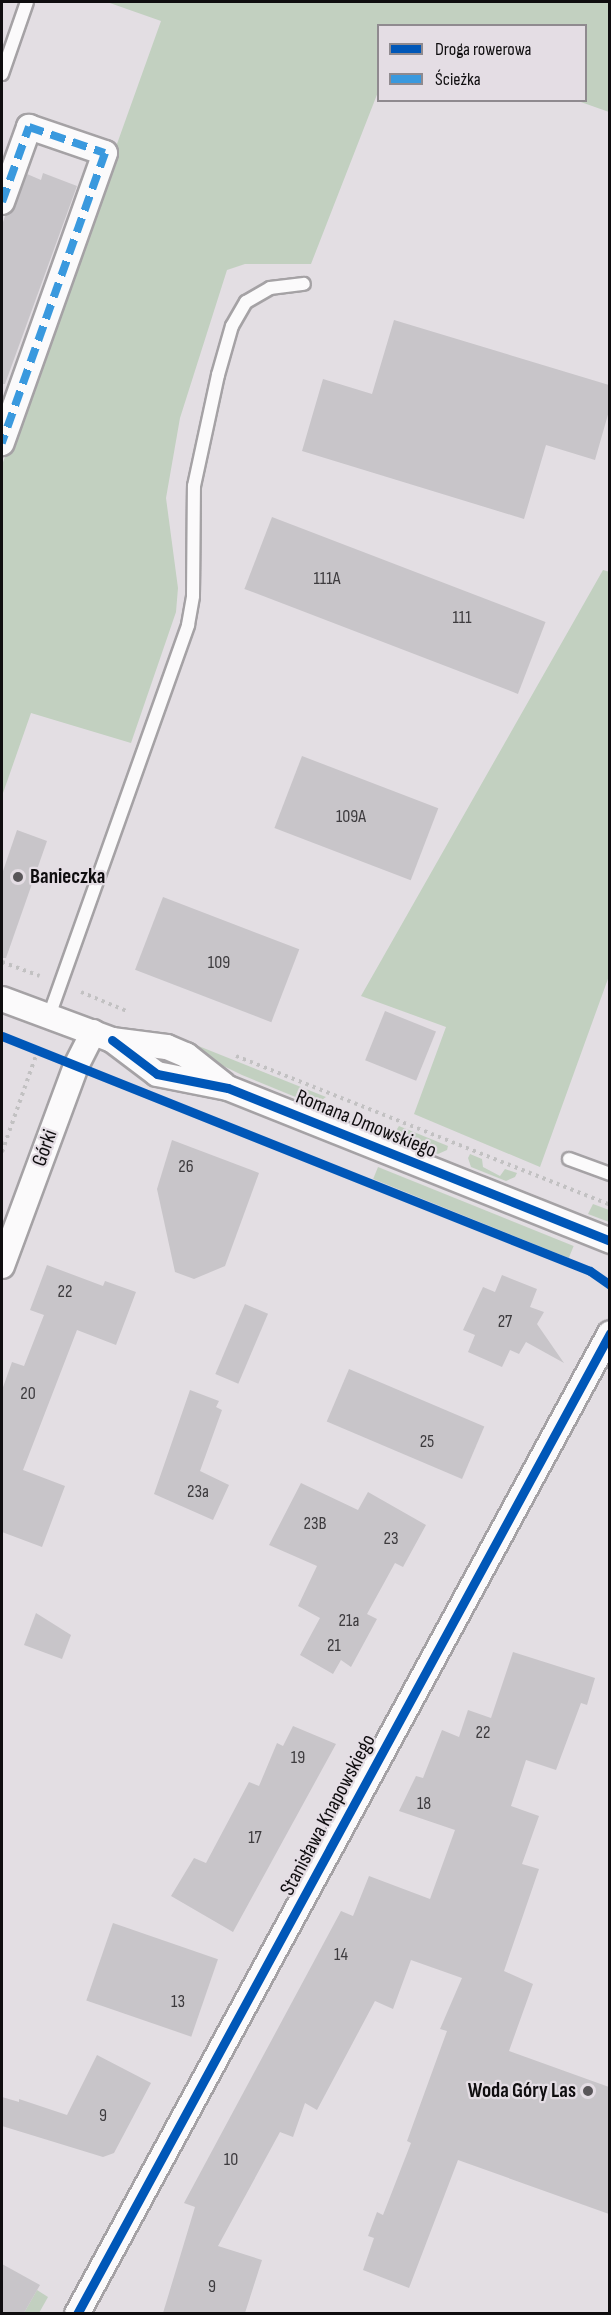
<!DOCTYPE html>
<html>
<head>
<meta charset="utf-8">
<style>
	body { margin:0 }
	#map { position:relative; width:611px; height:2315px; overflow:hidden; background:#e3dee3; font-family:"Sofia Sans Condensed",sans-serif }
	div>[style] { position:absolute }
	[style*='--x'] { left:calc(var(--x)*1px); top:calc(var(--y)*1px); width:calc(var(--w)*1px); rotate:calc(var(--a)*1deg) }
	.green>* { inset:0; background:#c2d0c0; transform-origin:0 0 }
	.building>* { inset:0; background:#c8c5c9; transform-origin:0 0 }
	.path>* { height:4px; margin-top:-2px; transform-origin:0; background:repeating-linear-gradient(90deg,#c2c1c2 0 3px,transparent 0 7.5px) }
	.roads { filter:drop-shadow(2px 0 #a5a2a5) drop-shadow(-2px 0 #a5a2a5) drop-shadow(0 2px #a5a2a5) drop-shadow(0 -2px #a5a2a5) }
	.service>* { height:12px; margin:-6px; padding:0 6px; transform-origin:6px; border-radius:6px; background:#fbfafb }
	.minor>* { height:24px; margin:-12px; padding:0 12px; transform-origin:12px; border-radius:12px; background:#fbfafb }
	.quiet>* { height:8px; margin-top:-4px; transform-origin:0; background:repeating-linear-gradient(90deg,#3a99de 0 15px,transparent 0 23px) }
	.cycleway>* { height:9px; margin:-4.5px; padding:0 4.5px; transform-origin:4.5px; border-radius:4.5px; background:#0057b8 }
	.dots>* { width:16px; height:16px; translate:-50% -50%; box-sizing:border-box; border:3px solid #e4dde4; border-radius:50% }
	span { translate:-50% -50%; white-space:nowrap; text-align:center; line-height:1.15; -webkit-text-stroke:4.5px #e4dde4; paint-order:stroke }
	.number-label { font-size:18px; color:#3d3b3e }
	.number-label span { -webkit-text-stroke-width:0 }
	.poi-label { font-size:21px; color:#0f0d0f; font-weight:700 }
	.left { translate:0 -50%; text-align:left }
	.right { translate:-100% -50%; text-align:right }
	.street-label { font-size:21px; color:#0f0d0f }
	.frame { position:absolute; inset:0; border:3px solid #0f0d0f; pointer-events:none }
	.legend { position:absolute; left:377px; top:24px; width:210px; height:78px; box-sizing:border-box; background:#e4dde4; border:2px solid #8f8a8f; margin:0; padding:8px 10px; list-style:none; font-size:18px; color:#0f0d0f }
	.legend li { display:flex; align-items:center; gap:12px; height:30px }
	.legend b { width:30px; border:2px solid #8f8a8f }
</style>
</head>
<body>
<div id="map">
	<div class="green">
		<i style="clip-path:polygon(107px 2px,609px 2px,609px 112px,578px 101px,586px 100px,586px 26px,378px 26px,378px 92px,311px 264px,245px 264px,227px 270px,180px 418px,166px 498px,178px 588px,176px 612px,131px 743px,31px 713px,2px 796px,2px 465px,161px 21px)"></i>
		<i style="clip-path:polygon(603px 570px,610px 572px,609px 976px,540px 1167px,414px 1114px,446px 1027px,361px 996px)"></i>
		<i style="clip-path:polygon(181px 1039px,326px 1097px,315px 1105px,242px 1075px,180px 1045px)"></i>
		<i style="clip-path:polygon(399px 1126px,448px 1146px,447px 1150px,438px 1154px,402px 1139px,397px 1129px)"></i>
		<i style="clip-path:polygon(470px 1154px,482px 1159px,483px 1167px,500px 1176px,505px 1169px,517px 1173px,515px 1177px,506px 1181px,471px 1167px,468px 1158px)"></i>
		<i style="left:378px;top:1167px;width:211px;height:13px;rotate:22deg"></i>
		<i style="clip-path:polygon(593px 1204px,609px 1210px,609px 1222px,588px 1214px)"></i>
		<i style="clip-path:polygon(37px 2290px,48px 2297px,39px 2313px,24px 2313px)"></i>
	</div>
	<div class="building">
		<i style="clip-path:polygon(43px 173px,77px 186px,5px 384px,2px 384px,2px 225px,5px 216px,15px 207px,27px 174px,41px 180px)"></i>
		<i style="clip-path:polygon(394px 320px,609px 385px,609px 411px,595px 460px,546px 445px,524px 519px,302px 451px,323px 379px,372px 394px)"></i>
		<i style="left:272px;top:517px;width:293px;height:77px;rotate:21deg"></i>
		<i style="left:302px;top:756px;width:146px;height:77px;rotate:21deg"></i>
		<i style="clip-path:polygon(17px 830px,47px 841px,6px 958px,2px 958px,2px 874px)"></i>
		<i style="left:163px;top:897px;width:146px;height:78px;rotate:21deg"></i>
		<i style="left:385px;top:1011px;width:55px;height:53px;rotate:22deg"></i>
		<i style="clip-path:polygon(172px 1140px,259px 1173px,225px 1266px,194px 1279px,175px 1272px,157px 1189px)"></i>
		<i style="clip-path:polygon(47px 1265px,103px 1286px,105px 1281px,136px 1292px,116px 1345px,77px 1330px,23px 1470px,65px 1486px,42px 1547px,2px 1532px,2px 1390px,12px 1362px,24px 1366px,44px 1315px,30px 1310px)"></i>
		<i style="clip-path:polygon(502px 1275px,537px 1289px,530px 1307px,544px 1312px,537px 1324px,564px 1363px,526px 1342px,519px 1354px,510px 1350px,502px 1367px,468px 1352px,475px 1335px,463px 1330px,483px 1287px,495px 1292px)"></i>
		<i style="left:245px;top:1304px;width:25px;height:76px;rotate:23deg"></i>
		<i style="left:349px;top:1369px;width:147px;height:57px;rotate:23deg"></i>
		<i style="clip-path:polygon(190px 1390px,219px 1401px,216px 1407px,222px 1410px,200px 1471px,229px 1485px,213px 1520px,154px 1494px)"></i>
		<i style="clip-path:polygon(301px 1483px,358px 1510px,368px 1492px,426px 1525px,403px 1567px,395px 1563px,367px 1614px,377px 1619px,351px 1667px,341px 1660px,333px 1674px,300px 1655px,320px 1618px,298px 1606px,317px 1566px,269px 1545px)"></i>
		<i style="clip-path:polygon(36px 1613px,71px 1635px,62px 1659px,24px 1645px)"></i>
		<i style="clip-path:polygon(513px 1652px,595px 1678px,587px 1705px,581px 1703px,556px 1770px,526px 1760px,511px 1806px,539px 1816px,522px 1864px,539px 1869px,504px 1971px,533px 1984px,509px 2051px,609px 2087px,609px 2214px,458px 2160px,409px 2288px,363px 2270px,374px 2238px,368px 2236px,377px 2212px,383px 2215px,411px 2143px,407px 2141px,447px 2031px,440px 2029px,462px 1978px,411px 1960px,393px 2009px,375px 2001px,317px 2110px,305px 2103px,293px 2137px,280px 2132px,218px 2246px,262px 2260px,245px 2313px,163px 2313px,195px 2207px,184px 2203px,341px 1911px,353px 1916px,369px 1876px,430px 1899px,455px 1830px,399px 1811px,416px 1776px,423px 1778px,442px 1730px,459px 1737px,468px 1710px,491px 1718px)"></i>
		<i style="clip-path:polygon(293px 1726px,336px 1744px,233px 1932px,171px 1896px,194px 1858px,206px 1863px,249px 1782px,259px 1786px,277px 1743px,283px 1746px)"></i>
		<i style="left:113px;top:1923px;width:111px;height:82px;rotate:19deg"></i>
		<i style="clip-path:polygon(97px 2055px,151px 2083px,114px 2153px,103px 2157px,2px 2126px,2px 2097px,19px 2102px,19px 2099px,67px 2115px)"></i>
		<i style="clip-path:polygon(2px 2264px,40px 2285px,24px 2313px,2px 2313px)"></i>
	</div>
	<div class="path">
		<i style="--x:2;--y:962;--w:40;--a:20.2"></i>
		<i style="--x:81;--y:992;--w:52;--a:22.6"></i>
		<i style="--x:236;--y:1056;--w:403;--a:21.7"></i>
		<i style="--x:2;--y:1152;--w:108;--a:-70.6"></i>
	</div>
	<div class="roads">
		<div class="service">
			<i style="--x:2;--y:74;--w:76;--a:-70.9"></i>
			<i style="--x:49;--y:1016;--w:415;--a:-70.4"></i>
			<i style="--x:188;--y:625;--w:29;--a:-80"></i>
			<i style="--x:193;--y:596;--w:110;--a:-89.5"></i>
			<i style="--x:194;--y:486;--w:114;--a:-77.8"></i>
			<i style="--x:218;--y:375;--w:51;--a:-74.1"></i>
			<i style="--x:232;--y:326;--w:28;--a:-60"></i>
			<i style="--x:246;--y:302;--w:28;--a:-30"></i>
			<i style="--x:270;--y:288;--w:34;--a:-7"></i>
			<i style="--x:569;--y:1159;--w:44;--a:20.1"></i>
		</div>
		<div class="minor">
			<i style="--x:2;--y:202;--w:80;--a:-70.2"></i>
			<i style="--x:29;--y:127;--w:80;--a:18.9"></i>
			<i style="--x:105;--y:153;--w:308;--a:109.6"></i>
			<i style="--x:2;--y:999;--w:117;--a:20.4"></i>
			<i style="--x:112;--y:1040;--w:55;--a:7.3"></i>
			<i style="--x:167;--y:1047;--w:21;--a:23"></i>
			<i style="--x:186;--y:1055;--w:48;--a:38.3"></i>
			<i style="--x:112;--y:1040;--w:56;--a:37.1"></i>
			<i style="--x:157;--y:1074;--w:72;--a:11.2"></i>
			<i style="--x:228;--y:1088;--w:412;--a:21.8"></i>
			<i style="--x:2;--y:1266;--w:213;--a:-69.7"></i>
			<i style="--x:76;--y:1066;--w:38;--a:-63"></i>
			<i style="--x:77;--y:2314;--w:1116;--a:-61.48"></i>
		</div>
	</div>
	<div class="quiet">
		<i style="--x:2;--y:202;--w:80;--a:-70.2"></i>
		<i style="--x:29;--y:127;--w:80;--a:18.9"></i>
		<i style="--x:105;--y:153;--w:308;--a:109.6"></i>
	</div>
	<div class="cycleway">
		<i style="--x:2;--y:1036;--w:633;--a:21.78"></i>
		<i style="--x:590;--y:1271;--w:24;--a:35"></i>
		<i style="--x:112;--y:1040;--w:56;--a:37.1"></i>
		<i style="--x:157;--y:1074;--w:72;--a:11.2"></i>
		<i style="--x:228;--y:1088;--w:412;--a:21.8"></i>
		<i style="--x:77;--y:2314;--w:1116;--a:-61.48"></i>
	</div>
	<div class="dots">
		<i style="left:18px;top:877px;background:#595659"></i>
		<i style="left:588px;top:2091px;background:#595659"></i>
	</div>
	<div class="number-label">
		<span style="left:327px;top:579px">111A</span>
		<span style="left:462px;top:618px">111</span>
		<span style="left:351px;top:817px">109A</span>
		<span style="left:219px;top:963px">109</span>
		<span style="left:186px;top:1167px">26</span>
		<span style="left:65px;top:1292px">22</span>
		<span style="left:505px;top:1322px">27</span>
		<span style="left:28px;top:1394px">20</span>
		<span style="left:427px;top:1442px">25</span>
		<span style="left:198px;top:1492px">23a</span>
		<span style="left:315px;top:1524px">23B</span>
		<span style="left:391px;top:1539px">23</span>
		<span style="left:349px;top:1621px">21a</span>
		<span style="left:334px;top:1646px">21</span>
		<span style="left:483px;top:1733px">22</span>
		<span style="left:298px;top:1758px">19</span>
		<span style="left:424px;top:1804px">18</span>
		<span style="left:255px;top:1838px">17</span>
		<span style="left:341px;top:1955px">14</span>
		<span style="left:178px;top:2002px">13</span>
		<span style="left:103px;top:2116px">9</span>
		<span style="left:231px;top:2160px">10</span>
		<span style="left:212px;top:2287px">9</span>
	</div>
	<div class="poi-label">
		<span class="left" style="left:30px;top:877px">Banieczka</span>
		<span class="right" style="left:576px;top:2091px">Woda Góry Las</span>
	</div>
	<div class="street-label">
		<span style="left:366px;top:1124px;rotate:22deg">Romana Dmowskiego</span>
		<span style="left:45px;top:1148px;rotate:-70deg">Górki</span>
		<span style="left:328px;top:1815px;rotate:-62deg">Stanisława Knapowskiego</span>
	</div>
	<div class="frame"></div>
	<ul class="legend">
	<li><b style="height:8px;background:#0057b8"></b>Droga rowerowa</li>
	<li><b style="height:8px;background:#3a99de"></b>Ścieżka</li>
	</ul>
</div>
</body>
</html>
